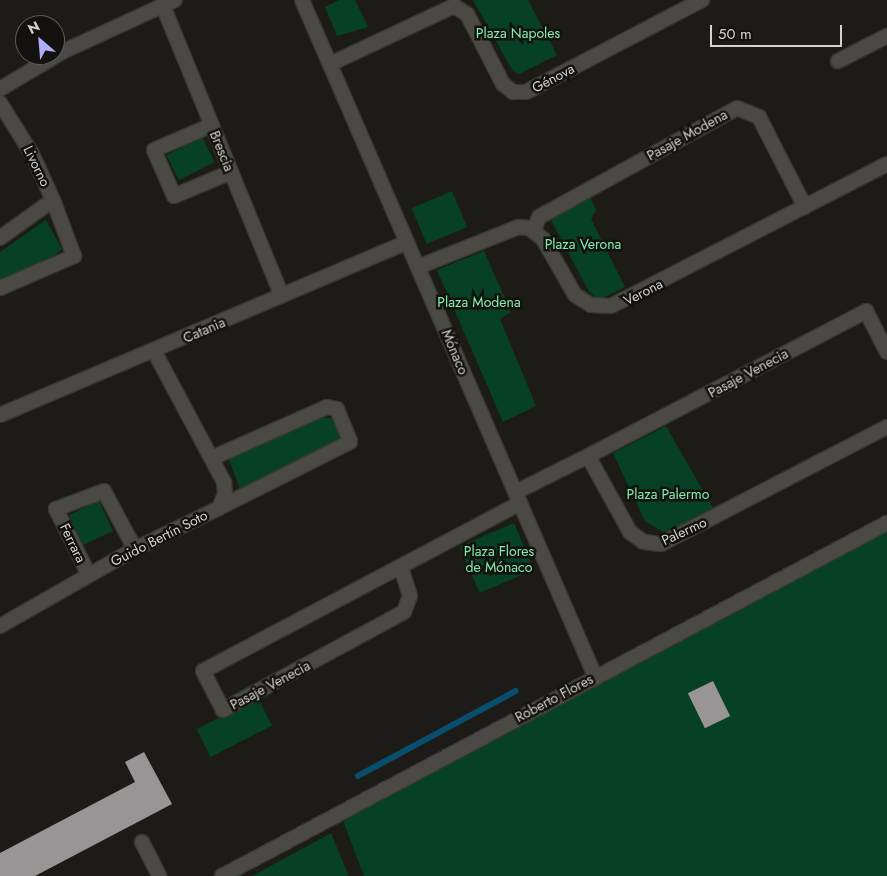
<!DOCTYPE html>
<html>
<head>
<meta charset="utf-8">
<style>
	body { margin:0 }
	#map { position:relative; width:887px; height:876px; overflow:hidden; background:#1d1b17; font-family:Jost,sans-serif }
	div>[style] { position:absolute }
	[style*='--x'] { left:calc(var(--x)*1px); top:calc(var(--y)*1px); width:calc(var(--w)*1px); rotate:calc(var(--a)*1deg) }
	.green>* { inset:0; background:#064025; transform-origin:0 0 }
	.stream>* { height:5.5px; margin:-2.75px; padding:0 2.75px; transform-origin:2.75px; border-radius:2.75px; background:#094e6e }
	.building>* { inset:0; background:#999496; transform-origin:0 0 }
	.roads { filter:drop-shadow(1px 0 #383735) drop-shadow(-1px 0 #383735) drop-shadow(0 1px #383735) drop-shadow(0 -1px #383735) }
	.minor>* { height:14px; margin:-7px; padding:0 7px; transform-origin:7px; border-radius:7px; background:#4b4945 }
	span { translate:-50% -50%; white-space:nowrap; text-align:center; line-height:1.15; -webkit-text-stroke:5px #14120e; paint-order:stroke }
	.park-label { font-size:14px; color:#83edaf }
	.street-label { font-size:14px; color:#d3d2d0 }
	.north { position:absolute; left:15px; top:15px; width:50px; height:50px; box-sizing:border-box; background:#14120e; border:1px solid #605f5c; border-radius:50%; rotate:333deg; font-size:14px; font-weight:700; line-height:20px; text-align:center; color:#d3d2d0 }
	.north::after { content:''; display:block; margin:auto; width:18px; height:22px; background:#b0adfa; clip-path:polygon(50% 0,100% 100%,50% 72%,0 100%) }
	.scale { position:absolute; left:710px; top:25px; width:132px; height:22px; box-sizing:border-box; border:2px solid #d3d2d0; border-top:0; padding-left:6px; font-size:15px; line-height:18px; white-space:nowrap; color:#d3d2d0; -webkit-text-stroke:4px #14120e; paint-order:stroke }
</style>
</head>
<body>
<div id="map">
	<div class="green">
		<i style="clip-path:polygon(339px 0,355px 0,368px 27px,337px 36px,325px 7px)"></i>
		<i style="clip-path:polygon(473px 0,528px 0,557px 55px,519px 74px,513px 71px)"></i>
		<i style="left:202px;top:137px;width:28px;height:40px;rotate:63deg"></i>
		<i style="left:452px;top:191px;width:39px;height:44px;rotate:67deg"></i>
		<i style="clip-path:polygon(590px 196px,596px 210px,591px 219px,625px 287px,598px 300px,588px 290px,550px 218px)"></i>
		<i style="clip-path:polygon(46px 220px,62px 249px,51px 258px,0 279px,0 252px)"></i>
		<i style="clip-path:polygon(484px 251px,511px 312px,500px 319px,536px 406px,503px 422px,437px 270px)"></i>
		<i style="clip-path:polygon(319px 418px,332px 418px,341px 435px,333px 446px,241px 491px,228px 458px)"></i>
		<i style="clip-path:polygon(666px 426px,713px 508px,665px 533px,645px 521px,613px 453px)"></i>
		<i style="left:99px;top:501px;width:33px;height:33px;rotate:65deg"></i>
		<i style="left:514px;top:523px;width:51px;height:59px;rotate:67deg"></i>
		<i style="clip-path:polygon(887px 530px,887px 876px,364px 876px,340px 813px)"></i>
		<i style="left:258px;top:698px;width:31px;height:69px;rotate:63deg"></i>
		<i style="clip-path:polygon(331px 833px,349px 876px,252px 876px)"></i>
	</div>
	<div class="stream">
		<i style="--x:358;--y:776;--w:179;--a:-28.3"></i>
	</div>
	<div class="building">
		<i style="left:713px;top:681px;width:39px;height:28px;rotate:64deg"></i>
		<i style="clip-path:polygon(144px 752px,172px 804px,35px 876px,0 876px,0 853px,135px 782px,125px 762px)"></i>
	</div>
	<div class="roads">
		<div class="minor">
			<i style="--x:302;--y:0;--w:737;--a:66.57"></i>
			<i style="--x:163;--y:6;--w:313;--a:67.7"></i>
			<i style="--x:838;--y:61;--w:55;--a:-27"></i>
			<i style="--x:330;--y:64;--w:137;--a:-25.1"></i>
			<i style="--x:454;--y:6;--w:15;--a:32"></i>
			<i style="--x:467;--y:14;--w:79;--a:62.8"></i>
			<i style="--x:503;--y:84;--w:13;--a:39"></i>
			<i style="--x:513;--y:92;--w:13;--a:0"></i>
			<i style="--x:526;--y:92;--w:199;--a:-27.6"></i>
			<i style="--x:0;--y:89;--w:72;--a:-30.8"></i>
			<i style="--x:62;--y:52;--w:124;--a:-24.7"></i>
			<i style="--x:0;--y:103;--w:60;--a:57.9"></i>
			<i style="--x:32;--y:154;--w:51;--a:65.5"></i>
			<i style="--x:53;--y:200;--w:65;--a:144.4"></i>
			<i style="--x:212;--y:125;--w:63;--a:156.7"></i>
			<i style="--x:154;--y:150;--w:50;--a:66.5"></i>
			<i style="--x:174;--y:196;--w:62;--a:-22.8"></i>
			<i style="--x:534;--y:230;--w:14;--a:-69"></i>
			<i style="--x:539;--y:217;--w:226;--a:-28.8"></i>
			<i style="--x:737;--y:108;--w:24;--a:22"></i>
			<i style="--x:759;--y:117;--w:101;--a:62.9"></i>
			<i style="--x:418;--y:267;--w:108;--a:-21.8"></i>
			<i style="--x:518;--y:227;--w:11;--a:5"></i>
			<i style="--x:529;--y:228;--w:18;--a:38"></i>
			<i style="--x:543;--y:239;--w:64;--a:60.3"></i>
			<i style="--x:575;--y:295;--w:19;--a:32"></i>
			<i style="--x:591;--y:305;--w:20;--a:3"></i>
			<i style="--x:611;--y:306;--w:310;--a:-27.2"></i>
			<i style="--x:0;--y:288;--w:81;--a:-23.4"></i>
			<i style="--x:74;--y:256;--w:60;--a:-110.6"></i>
			<i style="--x:0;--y:415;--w:442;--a:-23"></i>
			<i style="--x:588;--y:456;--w:314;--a:-27.5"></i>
			<i style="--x:866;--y:311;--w:46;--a:62.9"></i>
			<i style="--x:212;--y:458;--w:126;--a:-23.9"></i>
			<i style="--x:327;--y:407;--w:10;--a:11"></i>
			<i style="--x:337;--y:409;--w:35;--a:68"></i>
			<i style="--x:350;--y:442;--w:147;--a:153.3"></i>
			<i style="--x:516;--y:492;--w:80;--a:-26.6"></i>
			<i style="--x:588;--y:456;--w:87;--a:61.1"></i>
			<i style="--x:630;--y:532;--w:17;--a:36"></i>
			<i style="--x:644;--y:542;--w:17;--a:7"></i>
			<i style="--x:661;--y:544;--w:254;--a:-27.4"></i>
			<i style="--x:401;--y:568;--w:29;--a:72"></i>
			<i style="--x:410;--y:596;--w:17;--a:111"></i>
			<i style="--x:404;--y:612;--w:206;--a:151.6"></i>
			<i style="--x:223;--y:710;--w:44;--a:-117.1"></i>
			<i style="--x:203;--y:671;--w:359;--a:-27.9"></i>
			<i style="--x:89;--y:575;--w:74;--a:-116.6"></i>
			<i style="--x:56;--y:509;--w:51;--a:-20.6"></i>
			<i style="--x:104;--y:491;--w:66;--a:61.9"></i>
			<i style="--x:0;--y:626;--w:155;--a:-29.7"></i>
			<i style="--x:135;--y:549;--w:93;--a:-26"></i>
			<i style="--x:219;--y:508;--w:15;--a:-67"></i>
			<i style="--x:225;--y:494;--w:12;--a:-95"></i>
			<i style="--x:224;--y:482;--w:149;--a:-118.1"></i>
			<i style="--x:142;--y:842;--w:38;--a:63"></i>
			<i style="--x:222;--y:876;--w:753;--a:-27.96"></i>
		</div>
	</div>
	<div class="park-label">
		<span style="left:518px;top:33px">Plaza Napoles</span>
		<span style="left:583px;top:244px">Plaza Verona</span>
		<span style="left:479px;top:302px">Plaza Modena</span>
		<span style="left:668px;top:494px">Plaza Palermo</span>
		<span style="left:499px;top:559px">Plaza Flores<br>de Mónaco</span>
	</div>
	<div class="street-label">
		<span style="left:553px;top:78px;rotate:-28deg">Génova</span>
		<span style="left:687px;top:135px;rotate:-29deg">Pasaje Modena</span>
		<span style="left:222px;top:151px;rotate:68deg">Brescia</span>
		<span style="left:37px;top:166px;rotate:64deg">Livorno</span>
		<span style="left:643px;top:292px;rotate:-27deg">Verona</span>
		<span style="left:204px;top:330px;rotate:-23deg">Catania</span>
		<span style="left:455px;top:352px;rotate:67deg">Mónaco</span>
		<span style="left:748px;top:373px;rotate:-28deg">Pasaje Venecia</span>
		<span style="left:684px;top:531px;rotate:-25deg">Palermo</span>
		<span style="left:159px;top:538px;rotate:-27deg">Guido Bertín Soto</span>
		<span style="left:73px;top:543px;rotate:64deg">Ferrara</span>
		<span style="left:270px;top:685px;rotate:-28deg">Pasaje Venecia</span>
		<span style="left:554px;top:698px;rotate:-28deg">Roberto Flores</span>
	</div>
	<div class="north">N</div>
	<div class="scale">50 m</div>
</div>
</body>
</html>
